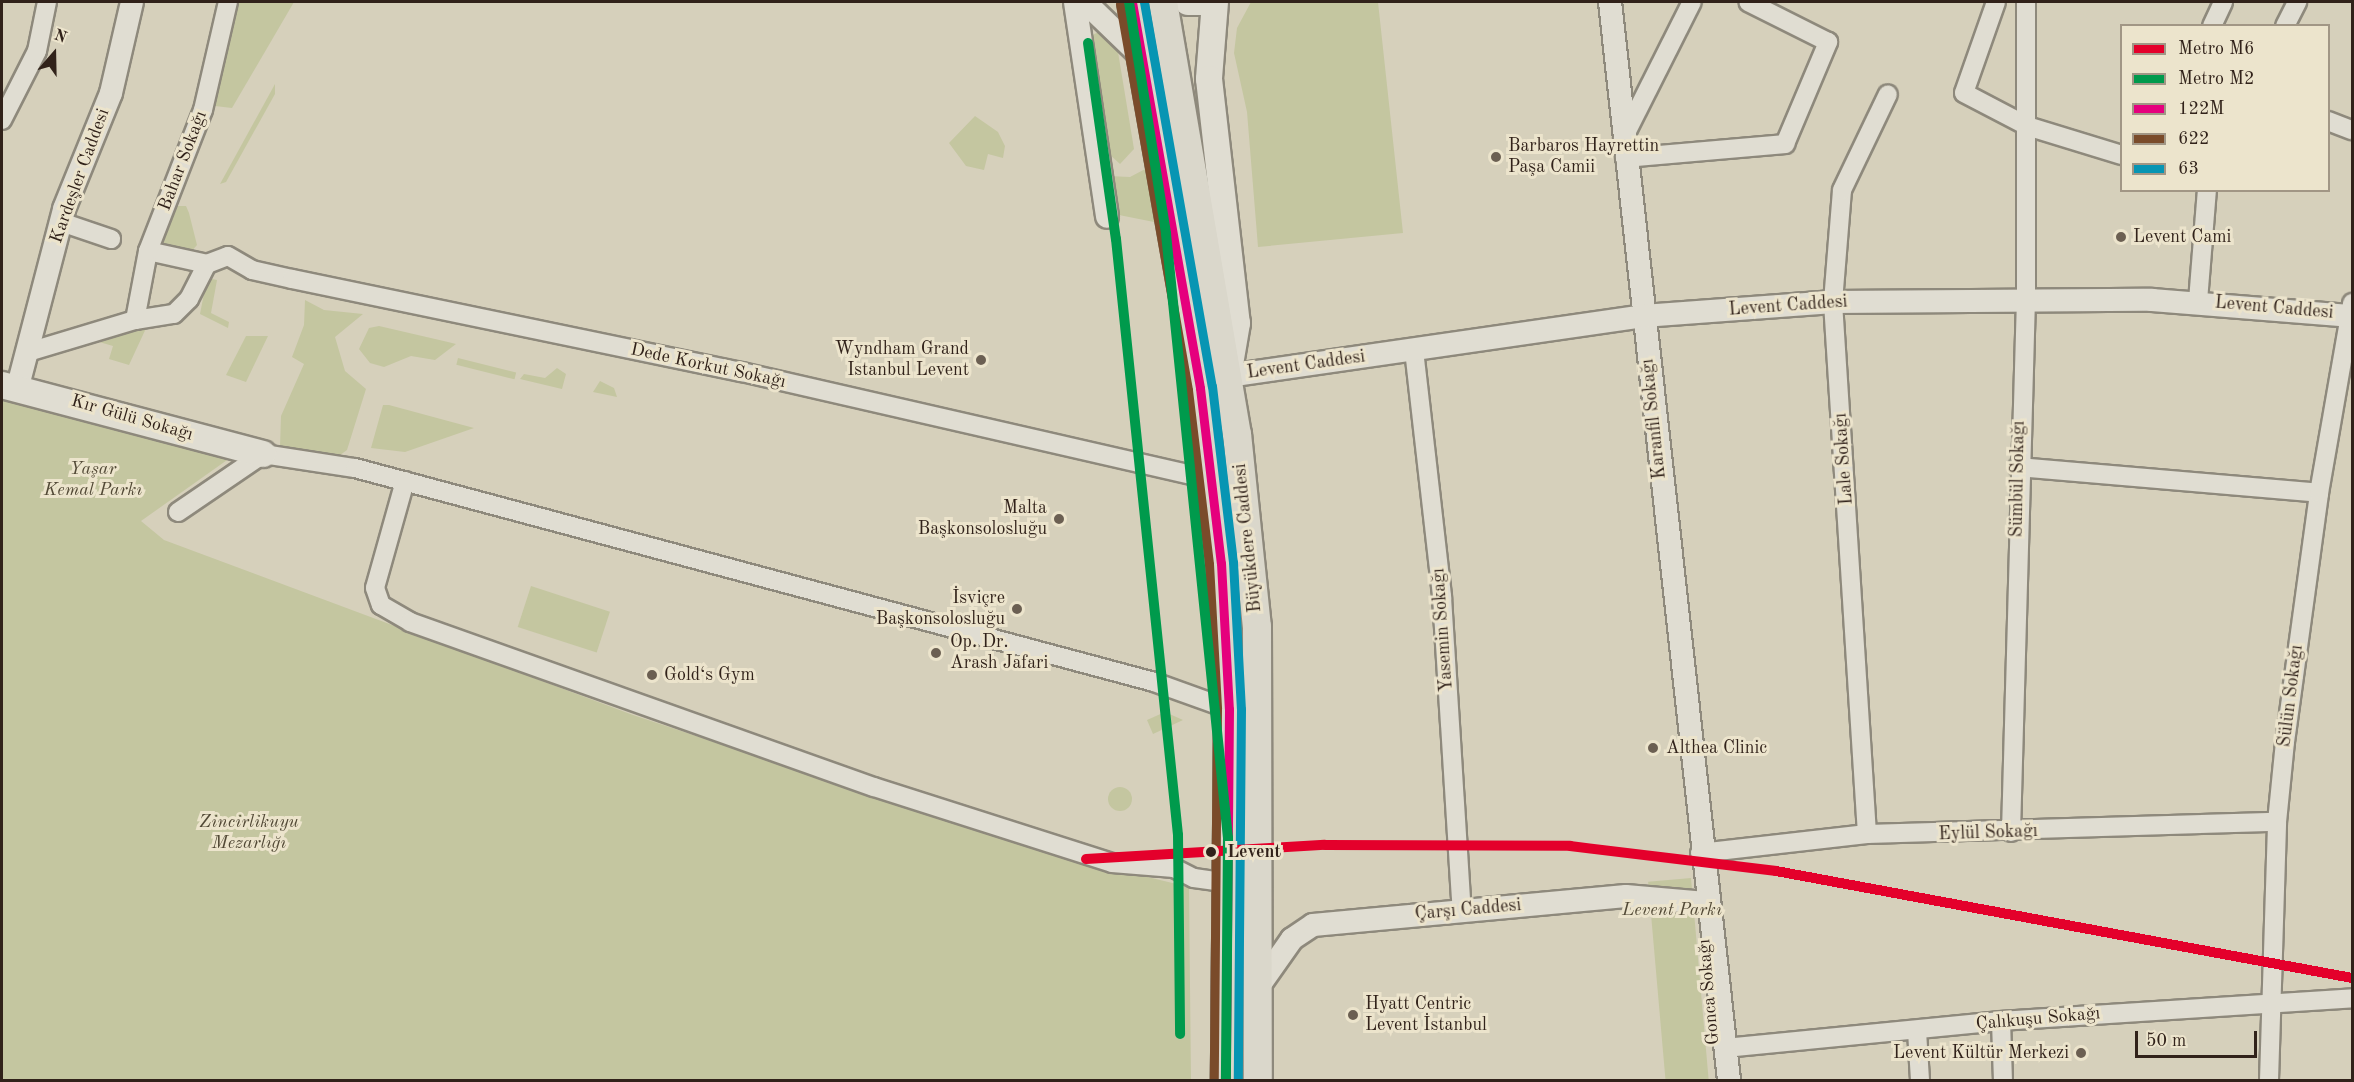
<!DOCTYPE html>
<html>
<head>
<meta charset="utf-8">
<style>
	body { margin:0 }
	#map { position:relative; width:2354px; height:1082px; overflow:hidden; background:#d6d0bb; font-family:"Old Standard TT",serif }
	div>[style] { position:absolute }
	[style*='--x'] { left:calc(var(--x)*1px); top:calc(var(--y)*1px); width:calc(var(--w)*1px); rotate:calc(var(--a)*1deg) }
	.green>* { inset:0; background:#c4c6a0; transform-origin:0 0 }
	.round { border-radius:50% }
	.roads { filter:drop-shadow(2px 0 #8e897c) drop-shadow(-2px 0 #8e897c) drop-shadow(0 2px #8e897c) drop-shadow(0 -2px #8e897c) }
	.minor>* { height:18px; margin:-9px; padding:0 9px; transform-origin:9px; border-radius:9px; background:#e0ddd2 }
	.tertiary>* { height:22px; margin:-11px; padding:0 11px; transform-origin:11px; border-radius:11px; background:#e0ddd2 }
	.secondary>* { height:26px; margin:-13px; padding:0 13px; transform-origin:13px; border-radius:13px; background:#e0ddd2 }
	.primary>* { height:28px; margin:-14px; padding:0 14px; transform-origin:14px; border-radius:14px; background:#dad7cb }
	.bus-1>* { height:9px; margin:-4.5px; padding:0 4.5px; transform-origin:4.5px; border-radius:4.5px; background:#e5007d }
	.bus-2>* { height:9px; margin:-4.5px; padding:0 4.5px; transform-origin:4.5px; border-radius:4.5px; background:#7a4b2a }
	.bus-3>* { height:9px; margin:-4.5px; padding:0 4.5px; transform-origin:4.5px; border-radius:4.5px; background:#0795b3 }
	.metro-1>* { height:10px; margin:-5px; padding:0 5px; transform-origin:5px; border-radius:5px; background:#e4002b }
	.metro-2>* { height:10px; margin:-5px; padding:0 5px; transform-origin:5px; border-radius:5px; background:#009a4c }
	.dots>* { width:16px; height:16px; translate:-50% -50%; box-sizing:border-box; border:3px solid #ece4cc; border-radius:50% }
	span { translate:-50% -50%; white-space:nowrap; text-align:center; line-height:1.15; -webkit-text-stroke:6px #ece4cc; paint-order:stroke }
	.poi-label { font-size:18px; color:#31221a }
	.left { translate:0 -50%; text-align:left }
	.right { translate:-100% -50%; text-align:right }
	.street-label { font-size:18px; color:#31221a }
	.park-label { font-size:18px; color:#524936; font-style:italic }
	.stop-label { font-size:18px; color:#31221a; font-weight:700 }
	.frame { position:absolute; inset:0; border:3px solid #31221a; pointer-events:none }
	.legend { position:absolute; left:2120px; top:24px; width:210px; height:168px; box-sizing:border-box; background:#ece4cc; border:2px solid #a19685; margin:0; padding:8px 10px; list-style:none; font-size:18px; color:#31221a }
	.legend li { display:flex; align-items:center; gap:12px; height:30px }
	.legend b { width:30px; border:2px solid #a19685 }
	.north { position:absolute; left:24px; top:24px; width:60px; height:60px; -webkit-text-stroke:4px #ece4cc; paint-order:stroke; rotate:20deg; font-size:16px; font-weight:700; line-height:24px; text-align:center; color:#31221a }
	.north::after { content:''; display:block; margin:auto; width:21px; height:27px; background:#31221a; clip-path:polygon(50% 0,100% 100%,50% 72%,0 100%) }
	.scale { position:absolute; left:2135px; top:1031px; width:122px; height:27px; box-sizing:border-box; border:3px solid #31221a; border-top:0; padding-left:8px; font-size:18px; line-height:21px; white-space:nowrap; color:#31221a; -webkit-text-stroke:4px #ece4cc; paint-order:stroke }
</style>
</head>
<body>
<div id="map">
	<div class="green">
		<i style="clip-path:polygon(236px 2px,294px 2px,232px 108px,215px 106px)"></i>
		<i style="clip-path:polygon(1251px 2px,1378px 2px,1403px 233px,1258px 247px,1247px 112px,1234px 53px,1237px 28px)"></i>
		<i style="clip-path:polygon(1101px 31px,1118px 52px,1134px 149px,1120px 164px,1108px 153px,1090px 36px)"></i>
		<i style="clip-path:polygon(275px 84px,275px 94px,226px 182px,220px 184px)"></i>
		<i style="clip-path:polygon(975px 116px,998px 132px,1005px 146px,1003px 158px,988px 154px,984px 170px,966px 166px,949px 143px)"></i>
		<i style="clip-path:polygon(1149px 167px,1159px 223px,1114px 214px,1108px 176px,1130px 177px)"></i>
		<i style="clip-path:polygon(174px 206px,186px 206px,189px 213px,197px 245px,190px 253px,157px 245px)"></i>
		<i style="clip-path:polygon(207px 278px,217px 280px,211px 313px,229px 322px,228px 328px,200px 314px)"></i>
		<i style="clip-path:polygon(305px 300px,324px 310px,363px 314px,335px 337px,345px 371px,366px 389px,347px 450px,336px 458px,280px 447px,281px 416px,304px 364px,292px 357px,304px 325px)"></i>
		<i style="clip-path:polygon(148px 324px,129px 365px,109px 359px,113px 346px,89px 339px)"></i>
		<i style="clip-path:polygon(379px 326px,448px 342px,456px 344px,435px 360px,411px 356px,384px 367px,370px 363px,359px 349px,369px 328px)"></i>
		<i style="clip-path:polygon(246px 336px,268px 336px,246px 382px,226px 375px)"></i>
		<i style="left:458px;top:358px;width:60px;height:7px;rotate:14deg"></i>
		<i style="clip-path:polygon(557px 368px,566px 374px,562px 389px,520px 379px,524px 374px,545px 378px)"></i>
		<i style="clip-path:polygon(600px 381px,614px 388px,617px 397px,593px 392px)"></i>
		<i style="clip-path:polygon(2px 395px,237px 453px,141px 521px,164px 540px,633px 715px,1048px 853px,1189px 887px,1191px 1080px,2px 1080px)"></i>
		<i style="clip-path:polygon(383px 405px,389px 405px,474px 428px,405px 452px,371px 448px)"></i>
		<i style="left:531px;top:586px;width:83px;height:43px;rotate:18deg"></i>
		<i style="clip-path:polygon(1165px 712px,1183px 720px,1153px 734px,1147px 720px)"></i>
		<i class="round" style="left:1108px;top:787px;width:24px;height:24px"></i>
		<i style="left:1691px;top:878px;width:203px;height:43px;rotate:85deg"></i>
	</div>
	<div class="roads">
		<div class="minor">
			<i style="--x:1996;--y:2;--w:96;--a:109.4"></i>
			<i style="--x:1964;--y:93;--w:71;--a:27.6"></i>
			<i style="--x:2027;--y:126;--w:99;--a:17"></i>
			<i style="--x:2212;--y:26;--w:26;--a:-65"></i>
			<i style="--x:2285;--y:26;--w:27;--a:-63"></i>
			<i style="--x:2;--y:120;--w:77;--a:-63.1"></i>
			<i style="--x:37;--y:51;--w:50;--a:-78.5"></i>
			<i style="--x:2328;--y:121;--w:26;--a:21"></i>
			<i style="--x:1623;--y:139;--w:153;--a:-63.3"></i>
			<i style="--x:1625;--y:158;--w:161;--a:-5"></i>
			<i style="--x:1785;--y:144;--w:111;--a:-67.1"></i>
			<i style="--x:1828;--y:42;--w:89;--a:-153.4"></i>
			<i style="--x:61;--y:222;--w:53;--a:18.8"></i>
			<i style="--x:148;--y:251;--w:60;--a:12.4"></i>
			<i style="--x:207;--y:264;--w:22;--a:-21"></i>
			<i style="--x:228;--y:256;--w:28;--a:30"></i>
			<i style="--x:252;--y:270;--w:41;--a:12.7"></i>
			<i style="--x:292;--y:279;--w:460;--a:11.7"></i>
			<i style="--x:742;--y:372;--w:482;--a:12.9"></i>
			<i style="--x:2198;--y:301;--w:111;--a:-85.4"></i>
			<i style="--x:135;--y:320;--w:70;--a:-79.3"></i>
			<i style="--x:148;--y:251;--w:151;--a:-68.7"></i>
			<i style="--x:203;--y:110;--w:111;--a:-77"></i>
			<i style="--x:1414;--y:350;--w:249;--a:83.5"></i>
			<i style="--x:1442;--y:597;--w:315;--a:86.4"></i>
			<i style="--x:25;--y:353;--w:115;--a:-16.7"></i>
			<i style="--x:135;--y:320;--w:39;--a:-9"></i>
			<i style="--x:174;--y:314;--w:21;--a:-45"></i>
			<i style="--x:189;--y:299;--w:39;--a:-63"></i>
			<i style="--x:2018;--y:467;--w:302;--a:4.9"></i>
			<i style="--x:405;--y:481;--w:111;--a:105.7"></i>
			<i style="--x:375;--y:588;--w:18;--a:71"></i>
			<i style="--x:381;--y:605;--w:34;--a:30"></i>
			<i style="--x:410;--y:622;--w:492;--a:19.6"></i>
			<i style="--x:874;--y:787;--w:250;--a:17.7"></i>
			<i style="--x:1112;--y:863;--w:62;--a:4.6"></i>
			<i style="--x:1174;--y:868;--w:22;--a:27"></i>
			<i style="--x:1194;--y:878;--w:35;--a:8"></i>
			<i style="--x:178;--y:512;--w:103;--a:-34.3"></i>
			<i style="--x:263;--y:454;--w:93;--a:8.7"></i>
			<i style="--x:355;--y:468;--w:827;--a:14.99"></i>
			<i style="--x:1154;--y:682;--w:80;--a:19.8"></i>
			<i style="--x:2011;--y:832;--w:534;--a:-88.39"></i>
			<i style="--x:2026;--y:298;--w:296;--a:-90"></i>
			<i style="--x:1867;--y:834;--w:533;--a:-93.66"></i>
			<i style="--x:1833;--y:302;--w:112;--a:-85.4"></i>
			<i style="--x:1842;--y:190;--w:106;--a:-64.4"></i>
			<i style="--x:1700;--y:853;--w:168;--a:-6.5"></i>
			<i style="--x:1867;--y:834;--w:410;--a:-1.7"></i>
			<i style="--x:2001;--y:1021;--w:59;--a:88.1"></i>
			<i style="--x:1917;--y:1031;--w:49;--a:86.5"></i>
			<i style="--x:1725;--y:1048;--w:277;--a:-5.6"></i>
			<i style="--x:2001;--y:1021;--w:352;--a:-3.7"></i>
			<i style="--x:2269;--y:1080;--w:258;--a:-88.2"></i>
			<i style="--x:2277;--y:822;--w:80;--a:-84.3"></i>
			<i style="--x:2285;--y:742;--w:251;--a:-82.2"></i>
			<i style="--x:2319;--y:493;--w:193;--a:-80.1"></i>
		</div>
		<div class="tertiary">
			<i style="--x:1075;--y:2;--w:217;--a:81.5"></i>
			<i style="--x:1085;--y:2;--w:79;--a:44"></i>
			<i style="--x:1610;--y:2;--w:1085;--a:83.7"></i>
			<i style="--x:1228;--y:376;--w:419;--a:-8.2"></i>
			<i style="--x:1643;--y:316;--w:191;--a:-4.2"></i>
			<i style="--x:1833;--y:302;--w:319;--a:-0.4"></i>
			<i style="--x:2152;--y:300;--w:201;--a:4.6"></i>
			<i style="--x:18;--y:386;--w:183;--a:-75.4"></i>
			<i style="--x:64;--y:209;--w:125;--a:-67.9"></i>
			<i style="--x:111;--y:93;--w:93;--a:-77"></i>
			<i style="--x:1259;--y:986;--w:57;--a:-54.9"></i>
			<i style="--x:1292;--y:939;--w:25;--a:-34"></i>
			<i style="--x:1313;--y:925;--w:314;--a:-5.3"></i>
			<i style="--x:1626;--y:896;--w:80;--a:5"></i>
		</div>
		<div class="secondary">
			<i style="--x:1188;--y:2;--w:18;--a:0"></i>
			<i style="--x:1215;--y:2;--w:77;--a:94.5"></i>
			<i style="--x:1209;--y:79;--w:246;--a:83.5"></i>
			<i style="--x:1237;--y:323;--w:54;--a:99.6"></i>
			<i style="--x:2;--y:385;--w:270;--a:14.8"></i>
		</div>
		<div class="primary">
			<i style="--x:1132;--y:2;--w:392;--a:80"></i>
			<i style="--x:1200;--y:388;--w:176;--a:83.2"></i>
			<i style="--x:1221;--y:563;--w:146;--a:86.9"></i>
			<i style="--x:1229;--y:709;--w:371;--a:90.5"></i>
			<i style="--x:1163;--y:2;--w:438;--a:80.3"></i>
			<i style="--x:1237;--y:434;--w:194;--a:84.1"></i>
			<i style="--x:1257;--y:627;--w:453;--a:89.9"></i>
		</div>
	</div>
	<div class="bus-1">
		<i style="--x:1132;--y:2;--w:392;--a:80"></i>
		<i style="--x:1200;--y:388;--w:176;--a:83.2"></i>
		<i style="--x:1221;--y:563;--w:146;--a:86.9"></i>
		<i style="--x:1229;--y:709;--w:371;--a:90.5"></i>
	</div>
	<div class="bus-2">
		<i style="--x:1120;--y:4;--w:392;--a:80"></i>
		<i style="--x:1188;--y:390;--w:175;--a:83.1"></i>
		<i style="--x:1209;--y:564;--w:145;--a:86.8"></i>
		<i style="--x:1217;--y:709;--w:371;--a:90.5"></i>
	</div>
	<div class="bus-3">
		<i style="--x:1144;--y:2;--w:390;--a:80"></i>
		<i style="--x:1212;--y:386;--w:177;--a:83.2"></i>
		<i style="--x:1233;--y:562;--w:147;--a:86.9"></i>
		<i style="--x:1241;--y:709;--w:371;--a:90.5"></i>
	</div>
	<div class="metro-1">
		<i style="--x:1086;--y:859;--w:239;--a:-3.4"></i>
		<i style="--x:1325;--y:845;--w:245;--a:0.2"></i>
		<i style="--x:1570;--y:846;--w:208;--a:6.9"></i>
		<i style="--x:1776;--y:871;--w:586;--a:10.52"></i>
	</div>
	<div class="metro-2">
		<i style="--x:1129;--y:2;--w:235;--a:80.9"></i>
		<i style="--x:1166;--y:234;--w:607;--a:84.14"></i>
		<i style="--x:1228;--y:838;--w:242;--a:90.5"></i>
		<i style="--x:1088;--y:43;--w:198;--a:81.9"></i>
		<i style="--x:1116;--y:239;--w:599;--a:84.06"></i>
		<i style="--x:1178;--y:835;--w:199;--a:89.4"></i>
	</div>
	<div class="dots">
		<i style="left:1496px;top:157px;background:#6b5f52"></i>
		<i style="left:2121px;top:237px;background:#6b5f52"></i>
		<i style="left:981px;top:360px;background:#6b5f52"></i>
		<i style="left:1059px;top:519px;background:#6b5f52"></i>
		<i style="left:1017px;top:609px;background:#6b5f52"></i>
		<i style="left:936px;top:653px;background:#6b5f52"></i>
		<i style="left:652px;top:675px;background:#6b5f52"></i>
		<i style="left:1653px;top:748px;background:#6b5f52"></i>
		<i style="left:1211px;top:852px;background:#31221a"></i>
		<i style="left:1353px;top:1015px;background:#6b5f52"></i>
		<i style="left:2081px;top:1053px;background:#6b5f52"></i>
	</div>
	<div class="poi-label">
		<span class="left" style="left:1508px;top:157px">Barbaros Hayrettin<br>Paşa Camii</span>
		<span class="left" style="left:2133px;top:237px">Levent Cami</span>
		<span class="right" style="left:969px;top:360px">Wyndham Grand<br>Istanbul Levent</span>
		<span class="right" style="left:1047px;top:519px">Malta<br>Başkonsolosluğu</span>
		<span class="right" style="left:1005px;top:609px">İsviçre<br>Başkonsolosluğu</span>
		<span class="left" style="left:950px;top:653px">Op. Dr.<br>Arash Jafari</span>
		<span class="left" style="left:664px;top:675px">Gold‘s Gym</span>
		<span class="left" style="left:1666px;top:748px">Althea Clinic</span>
		<span class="left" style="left:1365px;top:1015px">Hyatt Centric<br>Levent İstanbul</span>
		<span class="right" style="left:2069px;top:1053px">Levent Kültür Merkezi</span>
	</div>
	<div class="street-label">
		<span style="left:183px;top:161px;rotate:-69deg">Bahar Sokağı</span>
		<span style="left:80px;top:176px;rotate:-70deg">Kardeşler Caddesi</span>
		<span style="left:1788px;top:306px;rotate:-4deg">Levent Caddesi</span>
		<span style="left:2274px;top:308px;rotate:5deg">Levent Caddesi</span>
		<span style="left:1306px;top:365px;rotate:-8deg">Levent Caddesi</span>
		<span style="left:708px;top:366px;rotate:12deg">Dede Korkut Sokağı</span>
		<span style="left:132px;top:418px;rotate:16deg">Kır Gülü Sokağı</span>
		<span style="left:1654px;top:419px;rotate:-96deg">Karanfil Sokağı</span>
		<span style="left:1844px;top:459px;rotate:-94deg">Lale Sokağı</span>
		<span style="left:2018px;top:479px;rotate:-89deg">Sümbül Sokağı</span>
		<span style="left:1248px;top:538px;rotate:-96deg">Büyükdere Caddesi</span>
		<span style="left:1443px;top:630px;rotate:-94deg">Yasemin Sokağı</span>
		<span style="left:2291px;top:696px;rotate:-83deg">Sülün Sokağı</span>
		<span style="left:1988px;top:833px;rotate:-2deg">Eylül Sokağı</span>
		<span style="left:1468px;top:910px;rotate:-5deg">Çarşı Caddesi</span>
		<span style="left:1709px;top:992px;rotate:-95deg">Gonca Sokağı</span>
		<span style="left:2038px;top:1019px;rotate:-5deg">Çalıkuşu Sokağı</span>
	</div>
	<div class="park-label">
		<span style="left:93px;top:480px">Yaşar<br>Kemal Parkı</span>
		<span style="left:249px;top:833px">Zincirlikuyu<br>Mezarlığı</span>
		<span style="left:1672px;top:910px">Levent Parkı</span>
	</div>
	<div class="stop-label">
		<span class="left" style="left:1227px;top:852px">Levent</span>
	</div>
	<div class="frame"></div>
	<ul class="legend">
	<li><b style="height:8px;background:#e4002b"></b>Metro M6</li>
	<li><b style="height:8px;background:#009a4c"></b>Metro M2</li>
	<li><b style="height:8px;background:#e5007d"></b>122M</li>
	<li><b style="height:8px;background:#7a4b2a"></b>622</li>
	<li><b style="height:8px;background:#0795b3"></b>63</li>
	</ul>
	<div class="north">N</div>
	<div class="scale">50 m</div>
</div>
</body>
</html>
